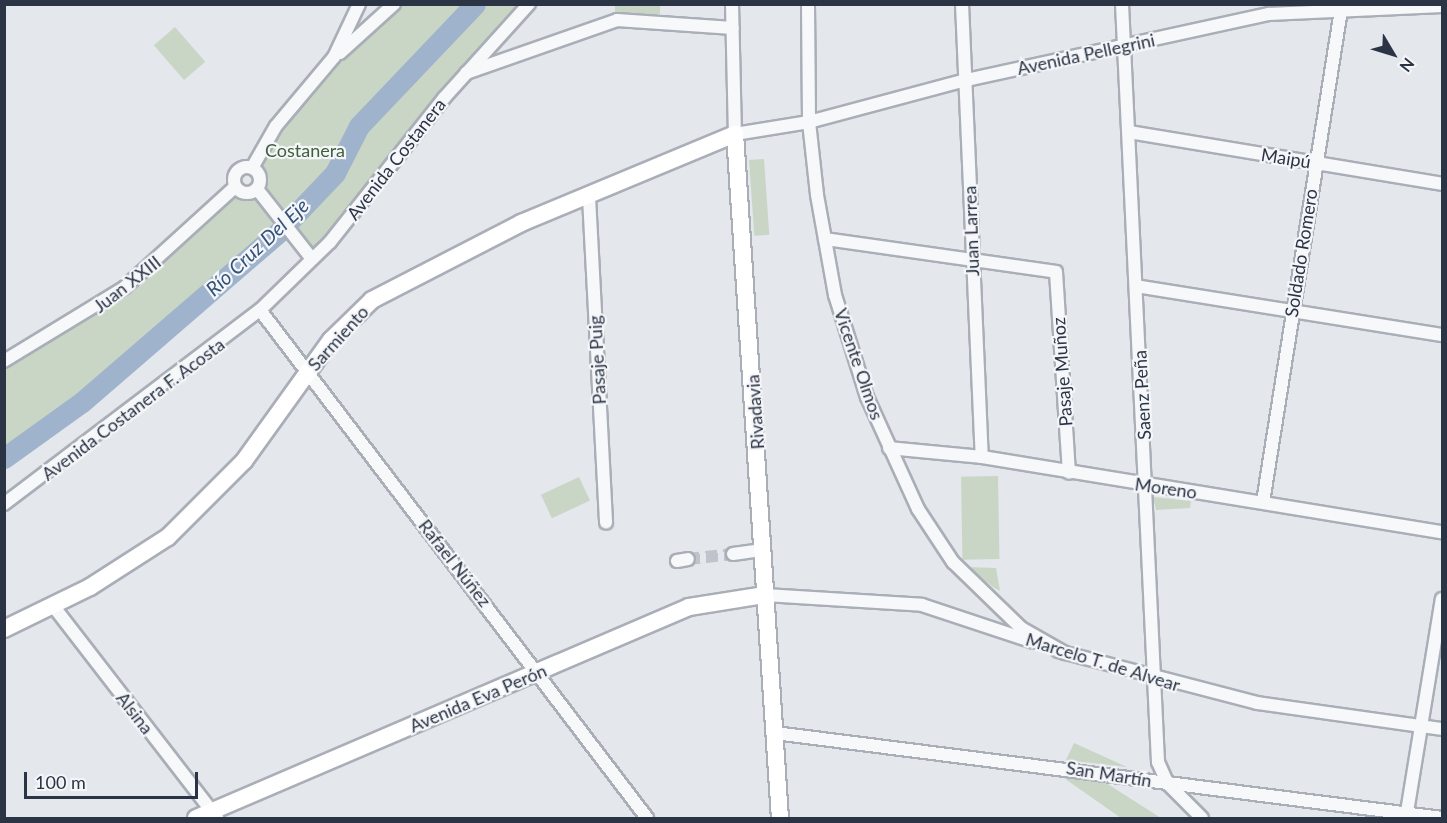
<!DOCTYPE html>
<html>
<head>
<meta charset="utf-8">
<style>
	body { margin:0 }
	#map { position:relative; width:1447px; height:823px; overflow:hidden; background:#e4e7ec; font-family:Lato,sans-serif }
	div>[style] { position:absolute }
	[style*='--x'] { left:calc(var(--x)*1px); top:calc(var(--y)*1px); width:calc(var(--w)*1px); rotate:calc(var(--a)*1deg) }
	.green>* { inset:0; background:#c9d6c5; transform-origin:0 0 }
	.river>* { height:21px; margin:-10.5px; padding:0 10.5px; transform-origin:10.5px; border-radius:10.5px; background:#9fb4cc }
	.minor-tunnel>* { height:12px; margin-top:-6px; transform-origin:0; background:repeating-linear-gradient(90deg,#bfc3cb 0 12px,transparent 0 18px) }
	.roads { filter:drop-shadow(2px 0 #a9aeb7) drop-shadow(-2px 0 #a9aeb7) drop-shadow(0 2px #a9aeb7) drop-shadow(0 -2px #a9aeb7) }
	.minor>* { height:12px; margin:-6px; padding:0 6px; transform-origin:6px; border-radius:6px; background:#f7f8fa }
	.minor>.ring { margin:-6px; padding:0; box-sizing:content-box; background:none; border:12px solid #f7f8fa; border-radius:50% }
	.major>* { height:16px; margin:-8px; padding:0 8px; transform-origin:8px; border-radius:8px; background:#fff }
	span { translate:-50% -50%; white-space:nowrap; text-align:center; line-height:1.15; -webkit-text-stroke:4.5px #f4f6f9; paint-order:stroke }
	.street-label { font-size:18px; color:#2b3445 }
	.park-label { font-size:18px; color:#3f6138 }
	.water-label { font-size:20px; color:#34527a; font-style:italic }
	.frame { position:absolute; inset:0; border:6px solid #2b3445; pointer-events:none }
	.north { position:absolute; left:1363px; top:24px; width:60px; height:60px; -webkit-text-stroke:4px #f4f6f9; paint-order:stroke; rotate:128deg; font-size:16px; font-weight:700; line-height:24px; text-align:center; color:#2b3445 }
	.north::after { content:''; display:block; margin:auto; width:21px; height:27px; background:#2b3445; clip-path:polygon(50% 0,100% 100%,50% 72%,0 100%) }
	.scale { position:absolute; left:24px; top:772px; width:174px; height:27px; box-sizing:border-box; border:3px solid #2b3445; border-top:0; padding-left:8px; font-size:18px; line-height:21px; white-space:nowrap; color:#2b3445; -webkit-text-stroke:4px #f4f6f9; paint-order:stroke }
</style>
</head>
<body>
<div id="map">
	<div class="green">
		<i style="clip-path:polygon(394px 5px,529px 5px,312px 259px,287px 224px,82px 402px,5px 458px,5px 361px,91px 312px,237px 190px,254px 191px,260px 178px,252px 168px,321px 78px)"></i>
		<i style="left:615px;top:5px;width:45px;height:9px"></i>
		<i style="left:175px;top:27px;width:46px;height:28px;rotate:49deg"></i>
		<i style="left:764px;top:159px;width:76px;height:15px;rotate:86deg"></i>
		<i style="left:998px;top:476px;width:83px;height:37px;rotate:89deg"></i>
		<i style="left:579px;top:477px;width:26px;height:42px;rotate:65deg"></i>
		<i style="clip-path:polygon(1153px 497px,1191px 501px,1190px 508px,1156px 510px)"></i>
		<i style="clip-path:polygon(967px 567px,996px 568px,1000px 591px,993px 587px)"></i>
		<i style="clip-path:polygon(1074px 743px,1127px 767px,1066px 760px)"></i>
		<i style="clip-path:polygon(1061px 776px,1106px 783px,1161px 818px,1121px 818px)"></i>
	</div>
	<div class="river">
		<i style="--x:4;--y:458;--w:96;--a:-35.7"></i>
		<i style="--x:82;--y:402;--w:262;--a:-40.8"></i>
		<i style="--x:280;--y:231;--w:80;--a:-46.5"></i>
		<i style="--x:335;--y:173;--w:53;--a:-62.9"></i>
		<i style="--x:359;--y:126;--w:168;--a:-46.4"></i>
	</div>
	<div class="minor-tunnel">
		<i style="--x:688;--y:559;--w:45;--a:-6.3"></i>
	</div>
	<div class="roads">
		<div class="minor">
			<i style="--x:732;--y:4;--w:130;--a:88.7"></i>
			<i style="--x:735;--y:134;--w:75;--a:-9.2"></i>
			<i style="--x:809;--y:122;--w:163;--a:-15"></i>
			<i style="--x:966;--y:80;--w:310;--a:-12.3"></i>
			<i style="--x:1269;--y:14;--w:173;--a:-2.6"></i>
			<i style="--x:808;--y:4;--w:118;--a:89.5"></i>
			<i style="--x:809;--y:122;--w:73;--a:83.7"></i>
			<i style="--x:817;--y:195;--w:102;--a:79.8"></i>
			<i style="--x:835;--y:295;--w:107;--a:72.6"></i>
			<i style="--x:867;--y:397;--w:123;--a:65.5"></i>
			<i style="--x:918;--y:509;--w:64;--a:56.6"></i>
			<i style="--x:953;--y:562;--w:95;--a:44.1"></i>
			<i style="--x:1021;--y:628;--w:51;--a:29.6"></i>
			<i style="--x:962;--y:4;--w:453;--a:87.5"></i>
			<i style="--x:1122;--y:4;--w:759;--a:87.28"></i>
			<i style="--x:1158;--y:762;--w:24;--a:66"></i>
			<i style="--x:1168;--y:784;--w:48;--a:45"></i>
			<i style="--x:340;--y:53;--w:73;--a:-42.2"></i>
			<i style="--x:466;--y:73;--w:160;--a:-19.3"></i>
			<i style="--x:617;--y:20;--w:116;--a:3.9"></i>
			<i style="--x:1129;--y:132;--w:317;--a:9.4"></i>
			<i class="ring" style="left:234px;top:167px;width:14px;height:14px"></i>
			<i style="--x:252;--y:168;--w:48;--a:-60.3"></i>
			<i style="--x:276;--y:126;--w:90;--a:-50"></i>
			<i style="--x:334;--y:57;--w:59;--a:-64.7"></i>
			<i style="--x:257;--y:189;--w:89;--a:51.8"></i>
			<i style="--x:589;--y:197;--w:326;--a:87"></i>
			<i style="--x:825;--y:239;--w:233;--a:8.1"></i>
			<i style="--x:1056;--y:272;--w:201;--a:86.3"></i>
			<i style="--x:1136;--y:286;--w:310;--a:9.1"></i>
			<i style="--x:260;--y:310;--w:639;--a:52.7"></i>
			<i style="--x:4;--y:361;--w:142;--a:-31.4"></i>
			<i style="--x:125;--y:287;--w:149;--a:-42.3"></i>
			<i style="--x:889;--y:448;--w:93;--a:5.5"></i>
			<i style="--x:982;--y:457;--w:466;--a:9.3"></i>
			<i style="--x:1263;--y:502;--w:504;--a:-80.99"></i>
			<i style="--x:4;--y:504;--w:321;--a:-37.2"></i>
			<i style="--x:260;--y:310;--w:98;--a:-44.2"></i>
			<i style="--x:330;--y:242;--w:184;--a:-51.6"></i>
			<i style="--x:444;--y:98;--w:127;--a:-47.9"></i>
			<i style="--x:733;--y:554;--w:30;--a:-8"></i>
			<i style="--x:677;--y:561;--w:11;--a:-10"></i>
			<i style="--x:765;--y:595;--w:157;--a:3.6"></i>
			<i style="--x:922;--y:605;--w:117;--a:18.4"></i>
			<i style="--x:54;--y:607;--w:267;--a:52.3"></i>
			<i style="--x:1058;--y:651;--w:206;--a:14.6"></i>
			<i style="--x:1257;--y:703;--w:187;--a:8"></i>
			<i style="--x:775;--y:733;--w:672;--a:7.26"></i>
			<i style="--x:1406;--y:818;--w:222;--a:-80.7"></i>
		</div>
		<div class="major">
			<i style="--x:4;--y:629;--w:96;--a:-26"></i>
			<i style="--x:90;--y:587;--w:93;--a:-32.7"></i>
			<i style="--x:168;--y:537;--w:107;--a:-45"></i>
			<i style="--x:244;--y:461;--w:149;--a:-54.3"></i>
			<i style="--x:331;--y:340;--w:57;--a:-44.3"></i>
			<i style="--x:372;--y:300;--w:168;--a:-27.3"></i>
			<i style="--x:521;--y:223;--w:232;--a:-22.6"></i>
			<i style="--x:735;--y:134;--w:685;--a:86.24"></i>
			<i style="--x:196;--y:818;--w:536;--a:-23.17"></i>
			<i style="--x:689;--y:607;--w:77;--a:-9"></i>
		</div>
	</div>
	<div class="street-label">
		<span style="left:1086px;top:54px;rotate:-12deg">Avenida Pellegrini</span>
		<span style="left:1286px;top:158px;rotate:9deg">Maipú</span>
		<span style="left:396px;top:159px;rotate:-52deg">Avenida Costanera</span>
		<span style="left:971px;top:231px;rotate:-92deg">Juan Larrea</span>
		<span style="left:1301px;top:253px;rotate:-81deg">Soldado Romero</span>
		<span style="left:127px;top:284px;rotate:-38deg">Juan XXIII</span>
		<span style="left:338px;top:338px;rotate:-48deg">Sarmiento</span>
		<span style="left:597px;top:360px;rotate:-93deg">Pasaje Puig</span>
		<span style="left:859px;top:364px;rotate:71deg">Vicente Olmos</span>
		<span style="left:1062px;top:372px;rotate:-94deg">Pasaje Muñoz</span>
		<span style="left:1142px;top:395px;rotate:-93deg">Saenz Peña</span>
		<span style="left:133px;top:409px;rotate:-37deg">Avenida Costanera F. Acosta</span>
		<span style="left:755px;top:412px;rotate:-94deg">Rivadavia</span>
		<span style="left:1166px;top:488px;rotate:8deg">Moreno</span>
		<span style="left:455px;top:563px;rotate:52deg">Rafael Núñez</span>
		<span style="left:1103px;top:662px;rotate:17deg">Marcelo T. de Alvear</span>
		<span style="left:478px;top:698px;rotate:-23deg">Avenida Eva Perón</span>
		<span style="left:135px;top:713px;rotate:52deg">Alsina</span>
		<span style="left:1109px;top:774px;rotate:9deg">San Martín</span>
	</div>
	<div class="park-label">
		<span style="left:305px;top:150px">Costanera</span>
	</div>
	<div class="water-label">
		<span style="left:257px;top:247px;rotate:-43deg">Río Cruz Del Eje</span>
	</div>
	<div class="frame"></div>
	<div class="north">N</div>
	<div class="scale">100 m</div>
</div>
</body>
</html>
